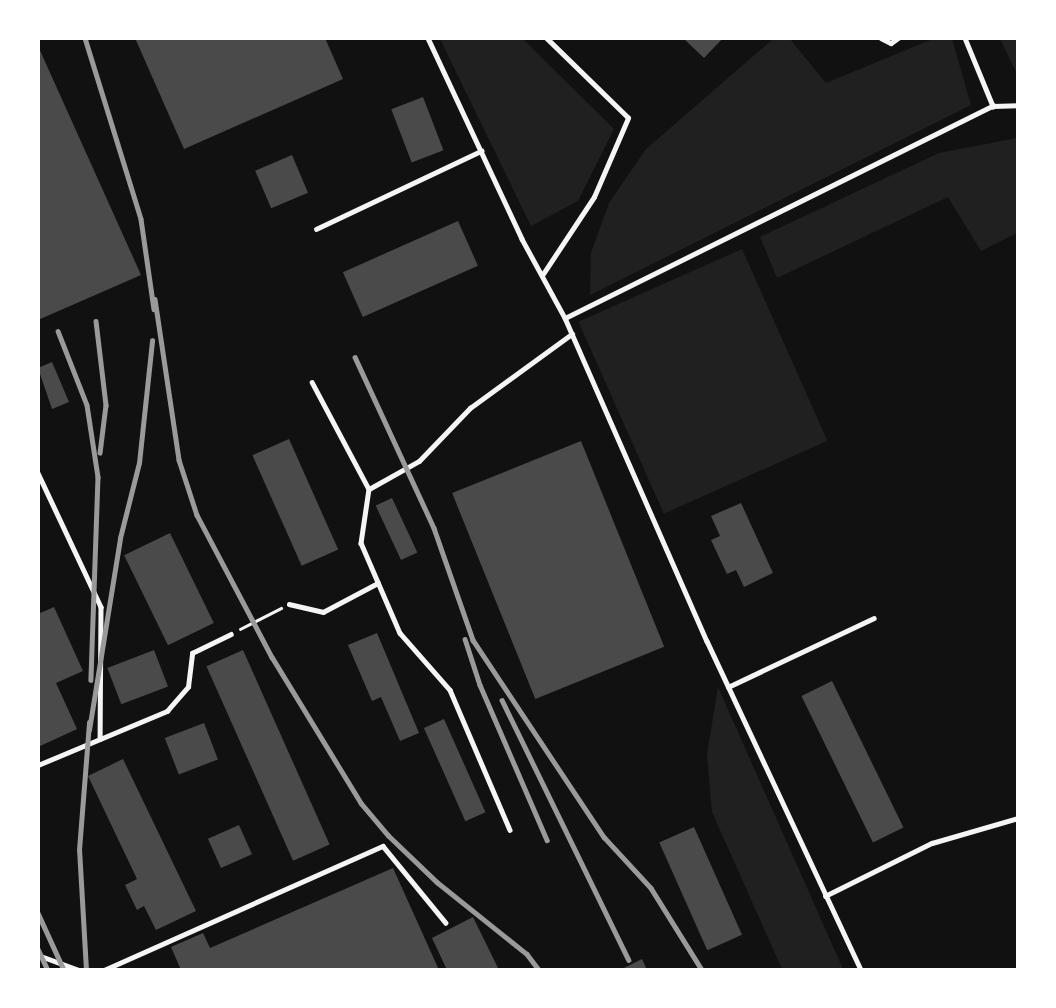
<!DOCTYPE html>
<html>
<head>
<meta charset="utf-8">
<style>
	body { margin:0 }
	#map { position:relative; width:1056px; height:1008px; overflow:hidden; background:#111; font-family:Mulish,sans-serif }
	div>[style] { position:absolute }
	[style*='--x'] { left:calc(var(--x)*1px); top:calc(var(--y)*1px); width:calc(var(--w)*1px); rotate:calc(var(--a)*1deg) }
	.green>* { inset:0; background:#202020; transform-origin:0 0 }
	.building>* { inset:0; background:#4a4a4a; transform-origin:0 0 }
	.path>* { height:2.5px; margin:-1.25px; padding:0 1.25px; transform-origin:1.25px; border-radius:1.25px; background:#f5f5f5 }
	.service>* { height:4.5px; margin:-2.25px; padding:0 2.25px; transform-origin:2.25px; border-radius:2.25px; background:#f5f5f5 }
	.rail>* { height:4.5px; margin:-2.25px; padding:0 2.25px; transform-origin:2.25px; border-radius:2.25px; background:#9a9a9a }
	span { translate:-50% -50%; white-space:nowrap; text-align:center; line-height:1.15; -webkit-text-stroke:5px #fff; paint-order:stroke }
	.frame { position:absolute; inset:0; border:40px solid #fff; pointer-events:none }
</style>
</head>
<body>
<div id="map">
	<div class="green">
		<i style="clip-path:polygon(440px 39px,523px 39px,614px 129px,578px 201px,531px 226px)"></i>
		<i style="clip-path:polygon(773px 39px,790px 39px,826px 83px,933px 39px,952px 39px,971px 105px,590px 295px,591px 253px,609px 203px,646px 149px)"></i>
		<i style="clip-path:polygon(1000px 39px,1017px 39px,1017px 74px)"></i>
		<i style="clip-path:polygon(1017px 138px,1017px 233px,981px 251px,948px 197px,777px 278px,760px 237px,939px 153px)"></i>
		<i style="left:742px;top:249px;width:210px;height:179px;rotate:66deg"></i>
		<i style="clip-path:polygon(718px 687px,843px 969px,782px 969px,712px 812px,707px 754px)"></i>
	</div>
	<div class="building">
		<i style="clip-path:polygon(135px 38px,325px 38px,343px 79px,184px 149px)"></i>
		<i style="clip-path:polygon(683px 38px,723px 38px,704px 58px)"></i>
		<i style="clip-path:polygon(38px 46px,141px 275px,38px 320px)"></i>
		<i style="left:423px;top:97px;width:57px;height:34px;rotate:69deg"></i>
		<i style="left:292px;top:155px;width:41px;height:40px;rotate:67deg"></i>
		<i style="left:458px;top:221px;width:49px;height:126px;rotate:66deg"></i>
		<i style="clip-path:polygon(52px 362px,69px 402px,52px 409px,38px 368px)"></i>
		<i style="left:289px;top:439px;width:121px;height:40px;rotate:66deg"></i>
		<i style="left:581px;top:441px;width:222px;height:139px;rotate:68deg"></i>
		<i style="left:392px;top:498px;width:60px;height:18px;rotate:65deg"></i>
		<i style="clip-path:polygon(741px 503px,773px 573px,744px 587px,736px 570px,727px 574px,711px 540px,720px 536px,711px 516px)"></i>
		<i style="left:170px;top:533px;width:100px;height:51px;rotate:64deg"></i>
		<i style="clip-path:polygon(54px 607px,83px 671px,56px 683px,77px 729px,38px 747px,38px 614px)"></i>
		<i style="clip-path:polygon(377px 633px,419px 733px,400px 741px,381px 697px,372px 701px,348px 645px)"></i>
		<i style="left:154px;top:650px;width:39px;height:50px;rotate:69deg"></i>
		<i style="left:243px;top:650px;width:213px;height:40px;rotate:66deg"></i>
		<i style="left:832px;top:681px;width:163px;height:34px;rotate:64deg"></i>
		<i style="left:444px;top:719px;width:102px;height:22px;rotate:66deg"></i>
		<i style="left:204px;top:723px;width:39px;height:42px;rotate:69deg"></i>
		<i style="clip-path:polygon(123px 759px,196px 911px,156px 930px,144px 906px,137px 910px,125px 885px,137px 879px,88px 776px)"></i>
		<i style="left:239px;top:825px;width:32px;height:34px;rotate:66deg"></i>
		<i style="left:694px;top:827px;width:118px;height:38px;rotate:66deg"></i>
		<i style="clip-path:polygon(393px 868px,439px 970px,181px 970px,171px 947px,203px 933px,210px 948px)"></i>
		<i style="clip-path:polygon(473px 917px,499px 970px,447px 970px,432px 938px)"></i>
		<i style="clip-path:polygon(642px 959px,647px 970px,620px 970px)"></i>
	</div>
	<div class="path">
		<i style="--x:240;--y:629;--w:46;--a:-27.1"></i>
	</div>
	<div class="service">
		<i style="--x:428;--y:38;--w:222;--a:64.9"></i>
		<i style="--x:522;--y:239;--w:90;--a:61.4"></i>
		<i style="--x:565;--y:318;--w:353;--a:66.3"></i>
		<i style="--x:707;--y:641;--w:363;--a:64.9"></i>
		<i style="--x:881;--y:38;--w:11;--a:27"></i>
		<i style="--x:891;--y:43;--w:9;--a:-36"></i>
		<i style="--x:965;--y:38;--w:74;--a:67.6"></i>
		<i style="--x:316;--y:229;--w:183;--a:-25.3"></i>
		<i style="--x:543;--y:274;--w:92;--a:-56.5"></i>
		<i style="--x:594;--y:197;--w:86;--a:-66.7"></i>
		<i style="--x:628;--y:118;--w:115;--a:-135.7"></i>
		<i style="--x:565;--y:318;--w:478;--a:-26.4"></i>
		<i style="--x:993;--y:106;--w:25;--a:-2"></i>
		<i style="--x:312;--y:382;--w:121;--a:62"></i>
		<i style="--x:369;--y:489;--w:55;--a:98.4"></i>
		<i style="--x:361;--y:543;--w:98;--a:66.6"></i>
		<i style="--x:400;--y:633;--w:76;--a:48.7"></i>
		<i style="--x:450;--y:690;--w:152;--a:66.8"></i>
		<i style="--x:38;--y:473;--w:148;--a:64.8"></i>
		<i style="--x:101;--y:607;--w:132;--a:90.4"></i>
		<i style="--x:369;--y:489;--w:57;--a:-29.2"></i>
		<i style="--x:419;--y:461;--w:74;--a:-46.1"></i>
		<i style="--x:470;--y:408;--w:126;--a:-36"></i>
		<i style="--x:289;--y:604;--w:35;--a:13"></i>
		<i style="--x:323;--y:612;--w:62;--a:-27.8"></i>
		<i style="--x:728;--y:687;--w:161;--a:-25.3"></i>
		<i style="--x:38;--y:765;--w:140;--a:-22.7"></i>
		<i style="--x:167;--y:711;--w:32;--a:-49"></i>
		<i style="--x:188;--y:687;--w:34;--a:-83"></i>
		<i style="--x:192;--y:653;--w:43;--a:-26"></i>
		<i style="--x:825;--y:896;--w:119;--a:-26.4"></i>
		<i style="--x:932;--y:843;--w:90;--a:-16.2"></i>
		<i style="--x:38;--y:955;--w:44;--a:20.1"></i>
		<i style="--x:104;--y:970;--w:305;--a:-24"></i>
		<i style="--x:383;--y:846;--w:99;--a:50.7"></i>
	</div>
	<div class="rail">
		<i style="--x:85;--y:38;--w:189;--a:72.8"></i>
		<i style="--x:141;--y:219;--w:91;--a:81.8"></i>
		<i style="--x:155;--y:299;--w:163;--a:81.5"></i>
		<i style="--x:179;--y:460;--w:58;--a:71.9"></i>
		<i style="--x:197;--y:515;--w:161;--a:62.2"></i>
		<i style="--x:272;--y:657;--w:171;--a:58.6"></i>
		<i style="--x:361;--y:803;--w:42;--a:49.8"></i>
		<i style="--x:388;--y:835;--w:68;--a:43.8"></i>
		<i style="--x:437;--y:882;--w:115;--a:38.7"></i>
		<i style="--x:527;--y:954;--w:20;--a:53"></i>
		<i style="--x:96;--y:321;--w:85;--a:83.2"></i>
		<i style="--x:106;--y:405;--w:48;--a:97.1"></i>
		<i style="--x:58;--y:331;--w:79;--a:68.6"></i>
		<i style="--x:87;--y:405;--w:73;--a:81.3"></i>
		<i style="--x:98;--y:477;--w:203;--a:92"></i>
		<i style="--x:355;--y:357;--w:188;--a:65.2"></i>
		<i style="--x:434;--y:528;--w:119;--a:70.8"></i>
		<i style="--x:473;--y:640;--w:237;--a:56.4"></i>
		<i style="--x:604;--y:837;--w:69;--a:47.3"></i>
		<i style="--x:651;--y:888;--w:97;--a:58.1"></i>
		<i style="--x:465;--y:639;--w:48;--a:71.9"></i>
		<i style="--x:480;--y:685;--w:169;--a:66.6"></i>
		<i style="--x:502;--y:700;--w:289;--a:64"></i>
		<i style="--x:89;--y:730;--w:194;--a:-80.8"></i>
		<i style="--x:120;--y:538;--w:77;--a:-75.8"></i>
		<i style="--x:139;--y:463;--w:123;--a:-83.9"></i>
		<i style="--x:38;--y:913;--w:63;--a:65.5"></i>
		<i style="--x:38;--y:949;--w:23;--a:65"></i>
		<i style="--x:86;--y:970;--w:120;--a:-93.3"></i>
		<i style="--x:79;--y:850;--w:128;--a:-85.5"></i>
	</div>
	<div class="frame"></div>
</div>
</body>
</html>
